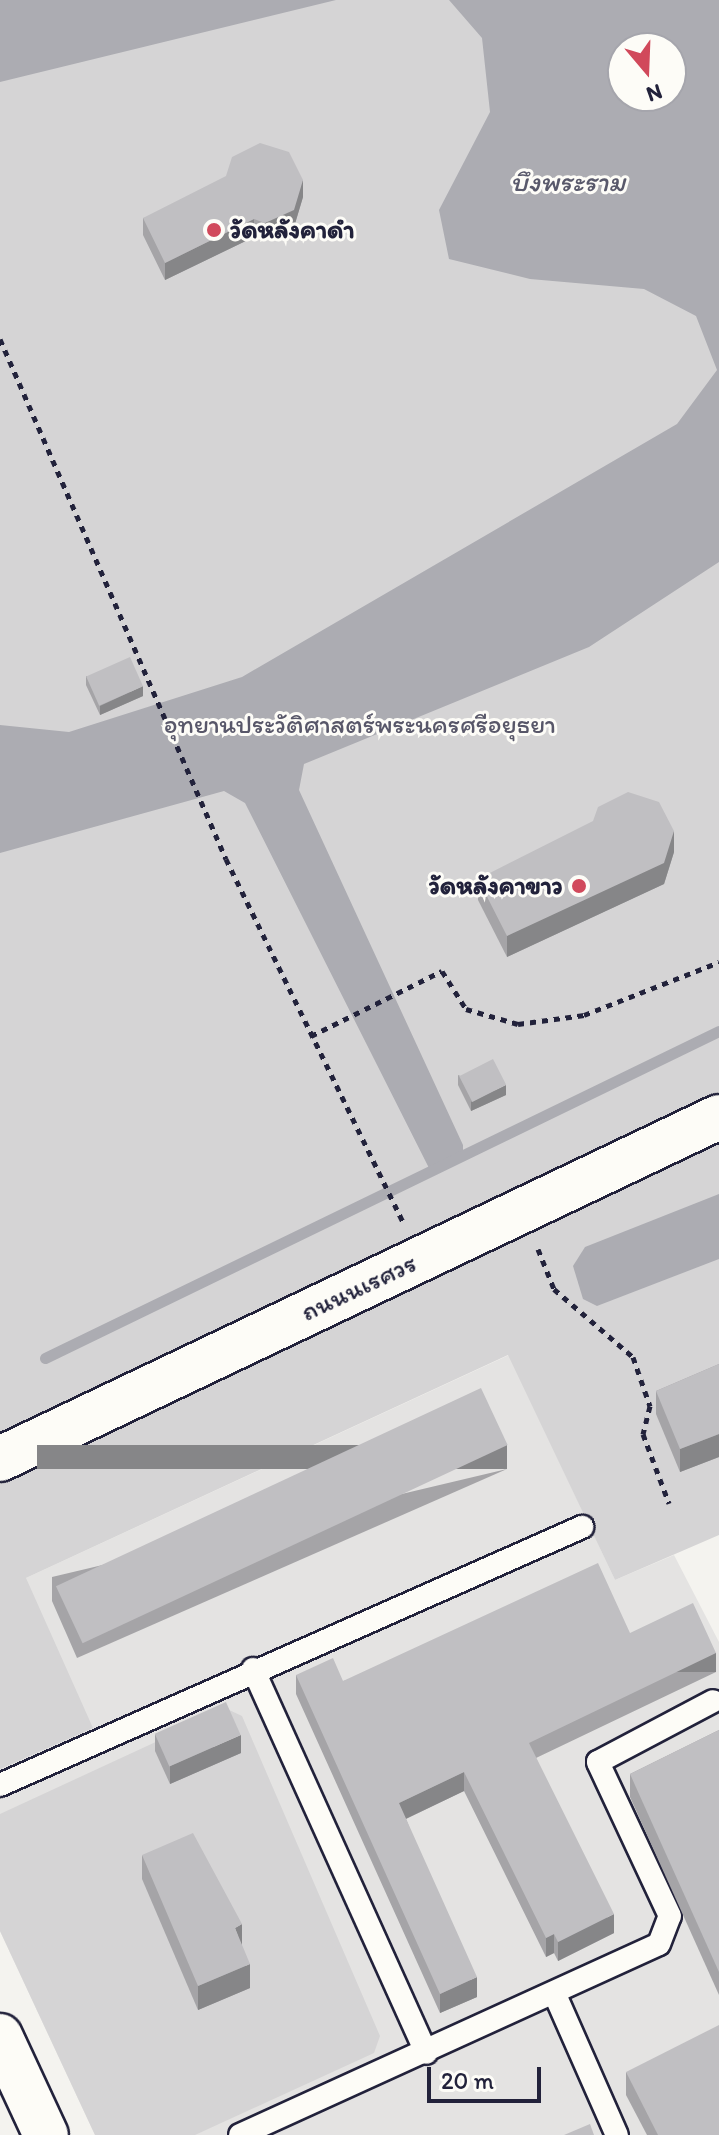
<!DOCTYPE html>
<html>
<head>
<meta charset="utf-8">
<style>
	body { margin:0 }
	#map { position:relative; width:719px; height:2135px; overflow:hidden; background:#f4f3ef; font-family:Itim,"Playpen Sans Thai",sans-serif }
	div>[style] { position:absolute }
	[style*='--x'] { left:calc(var(--x)*1px); top:calc(var(--y)*1px); width:calc(var(--w)*1px); rotate:calc(var(--a)*1deg) }
	.built>* { inset:0; background:#e4e3e2 }
	.green>* { inset:0; background:#d5d4d5 }
	.water>* { inset:0; background:#acacb2 }
	.stream>* { height:11px; margin:-5.5px; padding:0 5.5px; transform-origin:5.5px; border-radius:5.5px; background:#acacb2 }
	.path>* { height:5px; margin-top:-2.5px; transform-origin:0; background:repeating-linear-gradient(90deg,#22223b 0 6px,transparent 0 12px) }
	.roads { filter:drop-shadow(2px 0 #22223b) drop-shadow(-2px 0 #22223b) drop-shadow(0 2px #22223b) drop-shadow(0 -2px #22223b) }
	.service>* { height:22px; margin:-11px; padding:0 11px; transform-origin:11px; border-radius:11px; background:#fdfcf7 }
	.minor>* { height:44px; margin:-22px; padding:0 22px; transform-origin:22px; border-radius:22px; background:#fdfcf7 }
	.tertiary>* { height:44px; margin:-22px; padding:0 22px; transform-origin:22px; border-radius:22px; background:#fdfcf7 }
	.wall>* { inset:0; background:#a5a4a7 }
	.shaded-wall>* { inset:0; background:#868688; transform-origin:0 0 }
	.building>* { inset:0; background:#c0bfc2; transform-origin:0 0 }
	.dots>* { width:22px; height:22px; translate:-50% -50%; box-sizing:border-box; border:4px solid #fdfcf7; border-radius:50% }
	span { translate:-50% -50%; white-space:nowrap; text-align:center; line-height:1.15; -webkit-text-stroke:6px #fdfcf7; paint-order:stroke }
	.poi-label { font-size:26px; color:#22223b; font-weight:700 }
	.left { translate:0 -50%; text-align:left }
	.right { translate:-100% -50%; text-align:right }
	.park-label { font-size:26px; color:#585769 }
	.street-label { font-size:26px; color:#22223b }
	.water-label { font-size:28px; color:#59596b; font-style:italic }
	.north { position:absolute; left:607px; top:32px; width:80px; height:80px; box-sizing:border-box; background:#fdfcf7; border:2px solid #a5a5ac; border-radius:50%; rotate:161deg; font-size:22px; font-weight:700; line-height:32px; text-align:center; color:#22223b }
	.north::after { content:''; display:block; margin:auto; width:28px; height:36px; background:#d1495b; clip-path:polygon(50% 0,100% 100%,50% 72%,0 100%) }
	.scale { position:absolute; left:427px; top:2067px; width:114px; height:36px; box-sizing:border-box; border:4px solid #22223b; border-top:0; padding-left:10px; font-size:24px; line-height:28px; white-space:nowrap; color:#22223b; -webkit-text-stroke:6px #fdfcf7; paint-order:stroke }
</style>
</head>
<body>
<div id="map">
	<div class="built">
		<i style="clip-path:polygon(509px 1355px,615px 1580px,674px 1555px,719px 1642px,719px 2135px,95px 2135px,0 1931px,0 1590px)"></i>
	</div>
	<div class="green">
		<i style="clip-path:polygon(evenodd,0 0,719px 0,719px 1535px,615px 1580px,508px 1355px,26px 1578px,93px 1728px,0 1769px,0 0,623px 48px,671px 48px,671px 96px,623px 96px,623px 48px)"></i>
		<i style="clip-path:polygon(227px 1709px,242px 1716px,380px 2036px,374px 2053px,195px 2135px,95px 2135px,0 1931px,0 1814px)"></i>
	</div>
	<div class="water">
		<i style="clip-path:polygon(0 0,336px 0,0 82px)"></i>
		<i style="clip-path:polygon(evenodd,449px 0,719px 0,719px 562px,589px 647px,304px 764px,299px 790px,463px 1145px,463px 1157px,431px 1172px,245px 803px,224px 791px,0 853px,0 725px,69px 732px,242px 677px,677px 424px,717px 370px,696px 316px,644px 289px,530px 279px,449px 259px,439px 210px,490px 112px,482px 38px,449px 0,623px 48px,671px 48px,671px 96px,623px 96px,623px 48px)"></i>
		<i style="clip-path:polygon(719px 1194px,719px 1259px,597px 1306px,583px 1299px,573px 1266px,585px 1247px)"></i>
	</div>
	<div class="stream">
		<i style="--x:45;--y:1358;--w:749;--a:-25.88"></i>
	</div>
	<div class="path">
		<i style="--x:0;--y:339;--w:567;--a:66.51"></i>
		<i style="--x:226;--y:859;--w:404;--a:64"></i>
		<i style="--x:311;--y:1036;--w:146;--a:-26.4"></i>
		<i style="--x:442;--y:971;--w:45;--a:57.7"></i>
		<i style="--x:466;--y:1009;--w:54;--a:16.1"></i>
		<i style="--x:518;--y:1024;--w:67;--a:-7.8"></i>
		<i style="--x:584;--y:1015;--w:145;--a:-21.4"></i>
		<i style="--x:538;--y:1249;--w:43;--a:68.2"></i>
		<i style="--x:554;--y:1289;--w:104;--a:40.7"></i>
		<i style="--x:633;--y:1357;--w:52;--a:70.9"></i>
		<i style="--x:650;--y:1406;--w:29;--a:104"></i>
		<i style="--x:643;--y:1434;--w:74;--a:69.4"></i>
	</div>
	<div class="roads">
		<div class="service">
			<i style="--x:253;--y:1669;--w:421;--a:65.7"></i>
			<i style="--x:0;--y:1785;--w:637;--a:-23.91"></i>
			<i style="--x:556;--y:1997;--w:151;--a:66.2"></i>
			<i style="--x:240;--y:2135;--w:460;--a:-24.5"></i>
			<i style="--x:659;--y:1944;--w:30;--a:-69"></i>
			<i style="--x:670;--y:1916;--w:170;--a:-115.1"></i>
			<i style="--x:598;--y:1762;--w:130;--a:-27.9"></i>
		</div>
		<div class="minor">
			<i style="--x:0;--y:2036;--w:109;--a:65.1"></i>
		</div>
		<div class="tertiary">
			<i style="--x:0;--y:1459;--w:796;--a:-25.44"></i>
		</div>
	</div>
	<div class="wall">
		<i style="clip-path:polygon(303px 197px,294px 227px,265px 241px,254px 237px,165px 280px,143px 235px,143px 218px)"></i>
		<i style="clip-path:polygon(86px 676px,143px 696px,100px 715px,86px 685px)"></i>
		<i style="clip-path:polygon(674px 852px,664px 884px,507px 957px,478px 900px,478px 879px)"></i>
		<i style="clip-path:polygon(458px 1075px,506px 1095px,471px 1111px,458px 1085px)"></i>
		<i style="clip-path:polygon(719px 1364px,719px 1457px,680px 1472px,656px 1414px,656px 1391px)"></i>
		<i style="clip-path:polygon(507px 1469px,77px 1658px,52px 1601px,52px 1577px)"></i>
		<i style="clip-path:polygon(630px 1633px,716px 1672px,536px 1758px,614px 1933px,558px 1961px,554px 1953px,546px 1957px,464px 1791px,406px 1819px,477px 1997px,440px 2013px,296px 1694px,296px 1675px,343px 1681px)"></i>
		<i style="clip-path:polygon(719px 1730px,719px 1995px,630px 1797px,630px 1774px)"></i>
		<i style="clip-path:polygon(155px 1734px,241px 1753px,170px 1784px,155px 1751px)"></i>
		<i style="clip-path:polygon(142px 1855px,242px 1947px,250px 1988px,198px 2010px,142px 1879px)"></i>
		<i style="clip-path:polygon(626px 2072px,719px 2135px,647px 2135px,626px 2095px)"></i>
	</div>
	<div class="shaded-wall">
		<i style="clip-path:polygon(303px 180px,303px 197px,294px 227px,265px 241px,265px 223px)"></i>
		<i style="clip-path:polygon(254px 219px,254px 237px,165px 280px,165px 263px)"></i>
		<i style="clip-path:polygon(143px 686px,143px 696px,100px 715px,100px 706px)"></i>
		<i style="clip-path:polygon(674px 831px,674px 852px,664px 884px,507px 957px,507px 936px)"></i>
		<i style="clip-path:polygon(506px 1085px,506px 1095px,471px 1111px,471px 1102px)"></i>
		<i style="clip-path:polygon(719px 1434px,719px 1457px,680px 1472px,680px 1449px)"></i>
		<i style="left:507px;top:1445px;width:24px;height:470px;rotate:90deg"></i>
		<i style="left:716px;top:1653px;width:19px;height:208px;rotate:90deg"></i>
		<i style="clip-path:polygon(241px 1735px,241px 1753px,170px 1784px,170px 1766px)"></i>
		<i style="clip-path:polygon(464px 1772px,464px 1791px,399px 1822px,399px 1803px)"></i>
		<i style="clip-path:polygon(614px 1914px,614px 1933px,558px 1961px,558px 1942px)"></i>
		<i style="clip-path:polygon(242px 1924px,242px 1948px,235px 1928px)"></i>
		<i style="clip-path:polygon(554px 1934px,554px 1953px,546px 1957px,546px 1938px)"></i>
		<i style="clip-path:polygon(250px 1964px,250px 1988px,198px 2010px,198px 1986px)"></i>
		<i style="clip-path:polygon(477px 1977px,477px 1997px,440px 2013px,440px 1994px)"></i>
	</div>
	<div class="building">
		<i style="clip-path:polygon(260px 143px,289px 152px,303px 180px,294px 210px,265px 223px,254px 219px,165px 263px,143px 218px,226px 176px,232px 157px)"></i>
		<i style="left:130px;top:657px;width:32px;height:48px;rotate:66deg"></i>
		<i style="clip-path:polygon(628px 792px,659px 802px,674px 831px,664px 863px,507px 936px,478px 879px,593px 821px,598px 807px)"></i>
		<i style="left:493px;top:1059px;width:29px;height:38px;rotate:63deg"></i>
		<i style="clip-path:polygon(719px 1364px,719px 1434px,680px 1449px,656px 1391px)"></i>
		<i style="left:481px;top:1388px;width:63px;height:469px;rotate:65deg"></i>
		<i style="clip-path:polygon(598px 1563px,630px 1633px,693px 1603px,716px 1653px,529px 1743px,614px 1914px,558px 1942px,554px 1934px,546px 1938px,464px 1772px,399px 1803px,477px 1977px,440px 1994px,296px 1675px,333px 1658px,343px 1681px)"></i>
		<i style="left:226px;top:1702px;width:36px;height:78px;rotate:66deg"></i>
		<i style="clip-path:polygon(719px 1730px,719px 1972px,630px 1774px)"></i>
		<i style="clip-path:polygon(193px 1833px,242px 1924px,235px 1928px,250px 1964px,198px 1986px,142px 1855px)"></i>
		<i style="clip-path:polygon(719px 2025px,719px 2135px,658px 2135px,626px 2072px)"></i>
		<i style="clip-path:polygon(590px 2124px,594px 2135px,564px 2135px)"></i>
	</div>
	<div class="dots">
		<i style="left:214px;top:230px;background:#d1495b"></i>
		<i style="left:579px;top:886px;background:#d1495b"></i>
	</div>
	<div class="poi-label">
		<span class="left" style="left:230px;top:230px">วัดหลังคาดำ</span>
		<span class="right" style="left:563px;top:886px">วัดหลังคาขาว</span>
	</div>
	<div class="park-label">
		<span style="left:360px;top:725px">อุทยานประวัติศาสตร์พระนครศรีอยุธยา</span>
	</div>
	<div class="street-label">
		<span style="left:359px;top:1288px;rotate:-25deg">ถนนนเรศวร</span>
	</div>
	<div class="water-label">
		<span style="left:568px;top:181px">บึงพระราม</span>
	</div>
	<div class="north">N</div>
	<div class="scale">20 m</div>
</div>
</body>
</html>
